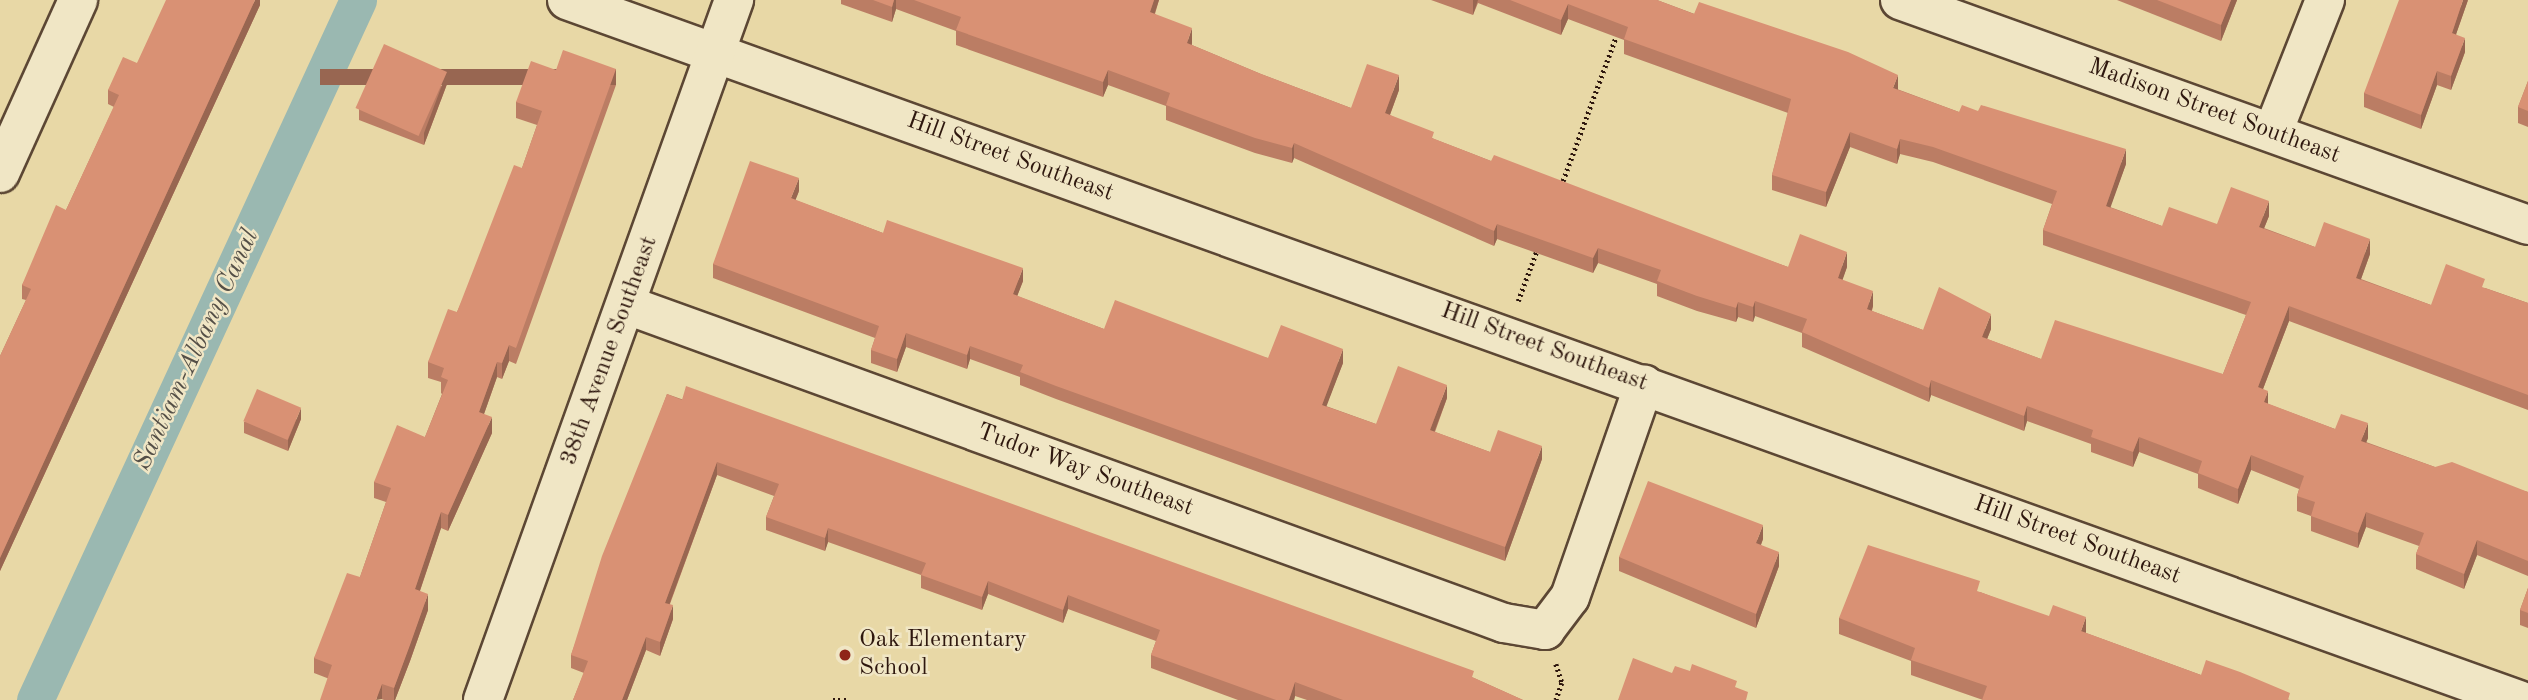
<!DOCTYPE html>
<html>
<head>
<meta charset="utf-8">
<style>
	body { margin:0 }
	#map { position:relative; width:2528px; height:700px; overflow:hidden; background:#e8d8a6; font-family:"Old Standard TT",serif }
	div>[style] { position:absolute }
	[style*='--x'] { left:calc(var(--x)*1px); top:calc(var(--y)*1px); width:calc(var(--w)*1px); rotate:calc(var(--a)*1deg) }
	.canal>* { height:37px; margin:-18.5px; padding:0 18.5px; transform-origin:18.5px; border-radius:18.5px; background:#9ab8b1 }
	.path>* { height:4.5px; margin-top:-2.25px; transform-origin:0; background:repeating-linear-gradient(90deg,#2e170e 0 2px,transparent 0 5.5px) }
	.roads { filter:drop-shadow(2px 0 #5c4734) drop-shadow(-2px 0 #5c4734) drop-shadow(0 2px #5c4734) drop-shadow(0 -2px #5c4734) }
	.minor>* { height:38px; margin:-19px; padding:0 19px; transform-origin:19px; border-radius:19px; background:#f0e6c5 }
	.wall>* { inset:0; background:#bb7d64 }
	.shaded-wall>* { inset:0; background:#986651; transform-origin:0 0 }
	.building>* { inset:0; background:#d99174; transform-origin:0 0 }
	.dots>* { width:19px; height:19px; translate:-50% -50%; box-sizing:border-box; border:4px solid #f0e6c5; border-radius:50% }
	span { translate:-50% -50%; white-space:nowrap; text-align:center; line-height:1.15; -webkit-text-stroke:5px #f0e6c5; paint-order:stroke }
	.street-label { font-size:24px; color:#2e170e }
	.poi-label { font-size:24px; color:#2e170e }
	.left { translate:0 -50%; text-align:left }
	.water-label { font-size:26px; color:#544f47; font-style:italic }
</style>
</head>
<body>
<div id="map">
	<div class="canal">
		<i style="--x:35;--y:700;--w:771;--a:-65.23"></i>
	</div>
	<div class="path">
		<i style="--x:1561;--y:186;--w:162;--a:-69.8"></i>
		<i style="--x:1518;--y:301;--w:54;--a:-69.6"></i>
		<i style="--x:1556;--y:664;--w:20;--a:72"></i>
		<i style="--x:1562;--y:683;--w:18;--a:109"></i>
		<i style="--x:833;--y:700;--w:13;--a:0"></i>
	</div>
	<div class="roads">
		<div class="minor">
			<i style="--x:567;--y:0;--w:2074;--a:19.73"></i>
			<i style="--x:1900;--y:0;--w:667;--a:19.71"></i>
			<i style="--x:2273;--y:132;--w:142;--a:-68.5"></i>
			<i style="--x:0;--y:173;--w:190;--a:-65.7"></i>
			<i style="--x:627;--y:305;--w:933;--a:19.93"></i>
			<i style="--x:1504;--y:623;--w:42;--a:9.7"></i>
			<i style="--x:1545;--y:630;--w:41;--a:-52.9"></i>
			<i style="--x:1570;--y:597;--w:225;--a:-70.8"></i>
			<i style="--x:483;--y:700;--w:744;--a:-70.27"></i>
		</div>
	</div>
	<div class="wall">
		<i style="clip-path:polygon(260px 0,260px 5px,0 571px,0 356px,26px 300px,22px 299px,22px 285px,66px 210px,114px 107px,108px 104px,108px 90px,137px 63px)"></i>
		<i style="clip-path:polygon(841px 0,1159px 0,1155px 14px,1192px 43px,1192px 45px,1261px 74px,1351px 108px,1399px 90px,1390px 115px,1434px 139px,1491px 161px,1788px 267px,1847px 267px,1842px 280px,1873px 306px,1872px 311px,1923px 330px,1991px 329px,1987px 339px,2041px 359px,2223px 374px,2246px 315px,2043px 245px,2043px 230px,2052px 204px,1933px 162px,1900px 154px,1897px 164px,1850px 147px,1826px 207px,1772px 190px,1772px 175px,1788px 113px,1624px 54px,1624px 40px,1568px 19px,1561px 35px,1478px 3px,1473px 15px,1431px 0,1657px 0,1959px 112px,2126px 164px,2110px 207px,2162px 226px,2217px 224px,2269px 216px,2264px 228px,2315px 247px,2370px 254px,2361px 279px,2431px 305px,2485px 288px,2528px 303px,2528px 410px,2289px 321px,2263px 389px,2268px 404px,2335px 429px,2368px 438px,2366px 442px,2435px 467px,2528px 492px,2528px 576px,2477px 555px,2464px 589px,2416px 569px,2416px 554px,2419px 546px,2366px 527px,2358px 548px,2311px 531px,2311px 516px,2297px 511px,2297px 496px,2299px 489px,2251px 470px,2238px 504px,2198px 488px,2198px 474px,2139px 452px,2133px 467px,2091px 452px,2091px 444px,2027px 421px,2024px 431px,1931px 395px,1929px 402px,1802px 347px,1802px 333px,1755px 316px,1753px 322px,1738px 317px,1736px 322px,1697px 311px,1657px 296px,1657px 284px,1598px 263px,1593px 273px,1497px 239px,1494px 246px,1294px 158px,1292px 163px,1255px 153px,1166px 120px,1166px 106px,1108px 85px,1103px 97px,956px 45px,956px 31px,896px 9px,892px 22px,841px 4px)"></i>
		<i style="clip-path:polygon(2117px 0,2237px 0,2221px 41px)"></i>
		<i style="clip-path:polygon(2468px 0,2456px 34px,2465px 52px,2451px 90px,2437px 85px,2421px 129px,2364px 107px,2364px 93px)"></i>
		<i style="clip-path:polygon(556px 70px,616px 85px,516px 364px,509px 361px,502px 379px,497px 377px,484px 414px,492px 433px,448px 531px,441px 528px,420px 591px,428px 610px,410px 661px,395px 700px,384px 700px,314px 673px,314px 658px,360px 577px,386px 502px,374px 498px,374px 482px,425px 437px,442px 394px,441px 393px,441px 382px,428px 378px,428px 362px,457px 312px,522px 168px,537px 125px,516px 118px,516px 102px)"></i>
		<i style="clip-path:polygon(2528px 81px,2528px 127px,2518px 123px,2518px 107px)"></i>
		<i style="clip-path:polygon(447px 84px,424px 145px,359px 120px,359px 109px)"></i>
		<i style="clip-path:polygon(799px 191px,795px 200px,883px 233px,1023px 281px,1017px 296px,1104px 329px,1268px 358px,1343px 363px,1326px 406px,1376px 424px,1447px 398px,1435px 432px,1490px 452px,1542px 459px,1505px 561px,1056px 399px,1020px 385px,1020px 377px,970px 359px,967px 369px,906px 347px,897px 372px,871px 363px,871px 350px,875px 338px,713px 278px,713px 264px)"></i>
		<i style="clip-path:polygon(667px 394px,1474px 678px,1523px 700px,1307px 700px,1295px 696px,1294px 700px,1238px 700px,1151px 668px,1151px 655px,1156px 641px,1068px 609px,1063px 623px,988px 594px,982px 610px,921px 588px,921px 575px,828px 542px,825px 551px,766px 530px,766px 517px,774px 496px,717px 475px,670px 604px,673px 619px,660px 656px,646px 650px,627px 700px,573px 700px,584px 673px,571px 668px,571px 655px)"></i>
		<i style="clip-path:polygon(301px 419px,288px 451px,244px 433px,244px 422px)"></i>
		<i style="clip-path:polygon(1763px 539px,1761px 545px,1779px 566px,1756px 628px,1619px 571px,1619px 557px)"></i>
		<i style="clip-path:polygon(2528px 588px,2528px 628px,2520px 625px,2520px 610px)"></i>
		<i style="clip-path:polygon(1980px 592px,2086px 633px,2201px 675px,2290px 700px,1983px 700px,1911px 675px,1911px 661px,1839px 634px,1839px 618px)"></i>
	</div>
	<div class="shaded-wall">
		<i style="clip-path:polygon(255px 0,260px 0,260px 5px,0 571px,0 558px)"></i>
		<i style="clip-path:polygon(894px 0,896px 0,896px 9px,892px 22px,892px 7px)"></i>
		<i style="clip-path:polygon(1154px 0,1159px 0,1150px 27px,1150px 12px)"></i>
		<i style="clip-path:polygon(1473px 0,1478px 0,1473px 15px)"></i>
		<i style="clip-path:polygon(2231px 0,2237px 0,2221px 41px,2221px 25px)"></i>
		<i style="clip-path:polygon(2463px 0,2468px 0,2452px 46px,2452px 33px)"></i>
		<i style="clip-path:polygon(1568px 4px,1568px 19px,1561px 35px,1561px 20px)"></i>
		<i style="clip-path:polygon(1192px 28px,1192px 43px,1187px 58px,1187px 43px)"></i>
		<i style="clip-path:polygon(2465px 38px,2465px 52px,2451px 90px,2451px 76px)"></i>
		<i style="left:616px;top:69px;width:16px;height:296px;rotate:90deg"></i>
		<i style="clip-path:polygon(1108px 70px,1108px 85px,1103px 97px,1103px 82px)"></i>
		<i style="clip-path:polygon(2437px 71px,2437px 85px,2421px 129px,2421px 115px)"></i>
		<i style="clip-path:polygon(447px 72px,447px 84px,424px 145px,424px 133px)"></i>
		<i style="clip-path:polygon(1399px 75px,1399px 90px,1385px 128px,1385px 113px)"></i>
		<i style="clip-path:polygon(1898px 75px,1898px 90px,1893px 88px)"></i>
		<i style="clip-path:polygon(1850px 132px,1850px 147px,1826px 207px,1826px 192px)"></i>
		<i style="clip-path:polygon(1900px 139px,1900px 154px,1897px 164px,1897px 149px)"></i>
		<i style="clip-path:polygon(1294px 143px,1294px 158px,1292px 163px,1292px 148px)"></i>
		<i style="clip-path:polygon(2126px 149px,2126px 164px,2106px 220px,2106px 206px)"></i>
		<i style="clip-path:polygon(799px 178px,799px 191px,791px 212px,791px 198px)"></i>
		<i style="clip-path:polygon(2269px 201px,2269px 216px,2259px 241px,2259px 227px)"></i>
		<i style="clip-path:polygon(1497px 224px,1497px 239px,1494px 246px,1494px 231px)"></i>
		<i style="clip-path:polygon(2370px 239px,2370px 254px,2356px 293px,2356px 278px)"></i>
		<i style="clip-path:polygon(1598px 248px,1598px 263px,1593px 273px,1593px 258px)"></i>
		<i style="clip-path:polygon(1847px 252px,1847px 267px,1838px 293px,1838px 278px)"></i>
		<i style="clip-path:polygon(1023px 268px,1023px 281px,1013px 307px,1013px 294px)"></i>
		<i style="clip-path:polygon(1873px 291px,1873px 306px,1867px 324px,1867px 309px)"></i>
		<i style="clip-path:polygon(1755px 301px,1755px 316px,1753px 322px,1753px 307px)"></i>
		<i style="clip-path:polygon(1738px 302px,1738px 317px,1736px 322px,1736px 308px)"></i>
		<i style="clip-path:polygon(2289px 306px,2289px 321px,2258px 402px,2258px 387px)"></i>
		<i style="clip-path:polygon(1991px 314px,1991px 329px,1982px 352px,1982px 337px)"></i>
		<i style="clip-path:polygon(906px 333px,906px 347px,897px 372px,897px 359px)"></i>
		<i style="clip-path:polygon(509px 345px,509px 361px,502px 379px,502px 363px)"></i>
		<i style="clip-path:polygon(970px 346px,970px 359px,967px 369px,967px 355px)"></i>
		<i style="clip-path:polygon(1343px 349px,1343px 363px,1322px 418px,1322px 405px)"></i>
		<i style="clip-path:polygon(497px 362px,497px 377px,479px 428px,479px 412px)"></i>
		<i style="clip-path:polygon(1931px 380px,1931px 395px,1929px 402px,1929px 388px)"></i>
		<i style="clip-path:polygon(1447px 385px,1447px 398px,1430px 443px,1430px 430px)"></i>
		<i style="clip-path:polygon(2268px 391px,2268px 406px,2264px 402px)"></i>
		<i style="clip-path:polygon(2027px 406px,2027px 421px,2024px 431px,2024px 416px)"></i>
		<i style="clip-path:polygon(301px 408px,301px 419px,288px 451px,288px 440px)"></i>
		<i style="clip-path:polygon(492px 417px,492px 433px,448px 531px,448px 515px)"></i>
		<i style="clip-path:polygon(2368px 423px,2368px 438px,2361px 456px,2361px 441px)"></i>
		<i style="clip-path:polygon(2139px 437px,2139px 452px,2133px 467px,2133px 452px)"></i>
		<i style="clip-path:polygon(1542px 446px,1542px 459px,1505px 561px,1505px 547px)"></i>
		<i style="clip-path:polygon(2251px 455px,2251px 470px,2238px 504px,2238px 489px)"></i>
		<i style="clip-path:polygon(717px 462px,717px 475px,665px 616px,665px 603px)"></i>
		<i style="clip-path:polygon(441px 512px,441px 528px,415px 605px,415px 589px)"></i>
		<i style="clip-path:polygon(2366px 512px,2366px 527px,2358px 548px,2358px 533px)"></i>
		<i style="clip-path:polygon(1763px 525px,1763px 539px,1756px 557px,1756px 543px)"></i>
		<i style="clip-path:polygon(828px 528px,828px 542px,825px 551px,825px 538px)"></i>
		<i style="clip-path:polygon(2477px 540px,2477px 555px,2464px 589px,2464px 574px)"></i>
		<i style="clip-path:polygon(1779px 552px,1779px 566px,1756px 628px,1756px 614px)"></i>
		<i style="clip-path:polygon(988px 581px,988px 594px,982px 610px,982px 597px)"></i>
		<i style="clip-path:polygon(428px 594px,428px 610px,410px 661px,395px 700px,394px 700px,394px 688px)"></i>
		<i style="clip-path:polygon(1068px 595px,1068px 609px,1063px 623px,1063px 610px)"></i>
		<i style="clip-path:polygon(673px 605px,673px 619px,660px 656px,660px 642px)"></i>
		<i style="clip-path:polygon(2086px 617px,2086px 632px,2081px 647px,2081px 631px)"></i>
		<i style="clip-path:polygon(646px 637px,646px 650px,627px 700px,622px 700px)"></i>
		<i style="clip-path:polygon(1295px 682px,1295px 696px,1294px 700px,1289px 700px)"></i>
		<i style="clip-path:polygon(382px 684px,382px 699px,376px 700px)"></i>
	</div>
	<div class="building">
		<i style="clip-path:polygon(166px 0,255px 0,0 558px,0 356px,31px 289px,22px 285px,56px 205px,66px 210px,119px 95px,108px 90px,123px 57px,137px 63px)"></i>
		<i style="clip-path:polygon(873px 0,894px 0,892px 7px)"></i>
		<i style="clip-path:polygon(914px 0,1154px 0,1150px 12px,1192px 28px,1187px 43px,1261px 74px,1351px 108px,1367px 64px,1399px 75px,1385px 113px,1434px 132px,1432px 138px,1491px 161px,1494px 155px,1788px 267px,1800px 234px,1847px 252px,1838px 278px,1873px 291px,1867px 309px,1923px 330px,1939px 287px,1991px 314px,1982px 337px,2041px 359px,2055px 320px,2223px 374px,2251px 302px,2043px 230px,2057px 191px,1933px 147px,1900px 139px,1897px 149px,1850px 132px,1826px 192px,1772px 175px,1791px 99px,1624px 39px,1628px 27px,1568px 4px,1561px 20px,1510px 0,1657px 0,1694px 14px,1699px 2px,1848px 52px,1898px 75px,1893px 88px,1959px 112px,1962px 105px,1978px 111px,1981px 105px,2126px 149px,2106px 206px,2162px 226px,2169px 207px,2217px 224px,2231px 187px,2269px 201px,2259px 227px,2315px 247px,2324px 222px,2370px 239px,2356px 278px,2431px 305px,2446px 264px,2485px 279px,2482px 287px,2528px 303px,2528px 395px,2289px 306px,2258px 387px,2268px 391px,2264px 402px,2335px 429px,2341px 414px,2368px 423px,2361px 441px,2435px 467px,2452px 462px,2528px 492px,2528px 561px,2477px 540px,2464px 574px,2416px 554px,2424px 533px,2366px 512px,2358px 533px,2311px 516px,2315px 502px,2297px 496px,2304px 476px,2251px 455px,2238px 489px,2198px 473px,2202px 461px,2139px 437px,2133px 452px,2091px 437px,2093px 430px,2027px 406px,2024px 416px,1931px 380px,1929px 388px,1802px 332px,1807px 319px,1755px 301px,1753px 307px,1738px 302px,1736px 308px,1697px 296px,1657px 281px,1661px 270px,1598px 248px,1593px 258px,1497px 224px,1494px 231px,1294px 143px,1292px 148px,1255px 138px,1166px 105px,1170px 93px,1108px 70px,1103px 82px,956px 30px,961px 17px)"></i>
		<i style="clip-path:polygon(2157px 0,2231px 0,2221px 25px)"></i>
		<i style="clip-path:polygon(2399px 0,2463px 0,2452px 33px,2465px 38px,2451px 76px,2437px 71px,2421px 115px,2364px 93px)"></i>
		<i style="left:384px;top:44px;width:69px;height:70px;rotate:24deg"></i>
		<i style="clip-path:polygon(563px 50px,616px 69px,516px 348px,509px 345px,502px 363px,497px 362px,479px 412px,492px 417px,448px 515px,441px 512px,415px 589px,428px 594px,410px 645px,394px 688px,382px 684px,376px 700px,320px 700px,332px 665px,314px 658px,347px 573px,360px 577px,391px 488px,374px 482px,397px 425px,425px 437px,448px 380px,441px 377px,444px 368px,428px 362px,448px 309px,457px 312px,514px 165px,522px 168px,542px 111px,516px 102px,531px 61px,556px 70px)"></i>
		<i style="clip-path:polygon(2528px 81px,2528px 111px,2518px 107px)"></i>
		<i style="clip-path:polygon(750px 161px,799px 178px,791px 198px,883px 233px,887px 220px,1023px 268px,1013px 294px,1104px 329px,1115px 300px,1268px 358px,1281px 325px,1343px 349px,1322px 405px,1376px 424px,1398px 366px,1447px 385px,1430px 430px,1490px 452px,1498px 430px,1542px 446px,1505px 547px,1056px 386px,1020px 372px,1023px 365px,970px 346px,967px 355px,906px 333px,897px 359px,871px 350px,879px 326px,713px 264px)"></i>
		<i style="clip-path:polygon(686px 386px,1474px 671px,1472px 677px,1523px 700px,1343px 700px,1295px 682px,1289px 700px,1276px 700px,1151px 655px,1160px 630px,1068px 595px,1063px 610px,988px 581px,982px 597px,921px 575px,926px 563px,828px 528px,825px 538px,766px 517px,779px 484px,717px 462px,665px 603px,673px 605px,660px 642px,646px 637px,622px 700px,573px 700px,588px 661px,571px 655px,602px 556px,667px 394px,682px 400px)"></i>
		<i style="left:257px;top:389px;width:48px;height:35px;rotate:23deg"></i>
		<i style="clip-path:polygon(1648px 481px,1763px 525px,1756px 543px,1779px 552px,1756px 614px,1619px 557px)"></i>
		<i style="clip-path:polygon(1868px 545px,1980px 581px,1977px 591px,2049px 616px,2053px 605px,2086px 617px,2081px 631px,2201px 675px,2206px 660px,2240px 672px,2290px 693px,2288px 700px,1982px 700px,1987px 686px,1911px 660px,1915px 648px,1839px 618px)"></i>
		<i style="clip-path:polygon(2528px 588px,2528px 613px,2520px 610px)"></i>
		<i style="clip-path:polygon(1633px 658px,1672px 673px,1675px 666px,1690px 671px,1692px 664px,1737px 681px,1735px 687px,1748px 692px,1746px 700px,1618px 700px)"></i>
	</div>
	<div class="dots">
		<i style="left:845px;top:655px;background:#8f2418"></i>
	</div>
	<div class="street-label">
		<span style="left:2214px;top:112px;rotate:20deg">Madison Street Southeast</span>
		<span style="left:1010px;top:158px;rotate:20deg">Hill Street Southeast</span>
		<span style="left:1544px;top:348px;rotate:20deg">Hill Street Southeast</span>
		<span style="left:610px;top:351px;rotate:-70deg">38th Avenue Southeast</span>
		<span style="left:1085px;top:471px;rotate:20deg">Tudor Way Southeast</span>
		<span style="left:2077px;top:541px;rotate:20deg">Hill Street Southeast</span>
	</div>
	<div class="poi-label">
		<span class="left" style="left:859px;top:655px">Oak Elementary<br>School</span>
	</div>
	<div class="water-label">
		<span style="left:197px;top:350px;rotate:-65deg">Santiam-Albany Canal</span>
	</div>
</div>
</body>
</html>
